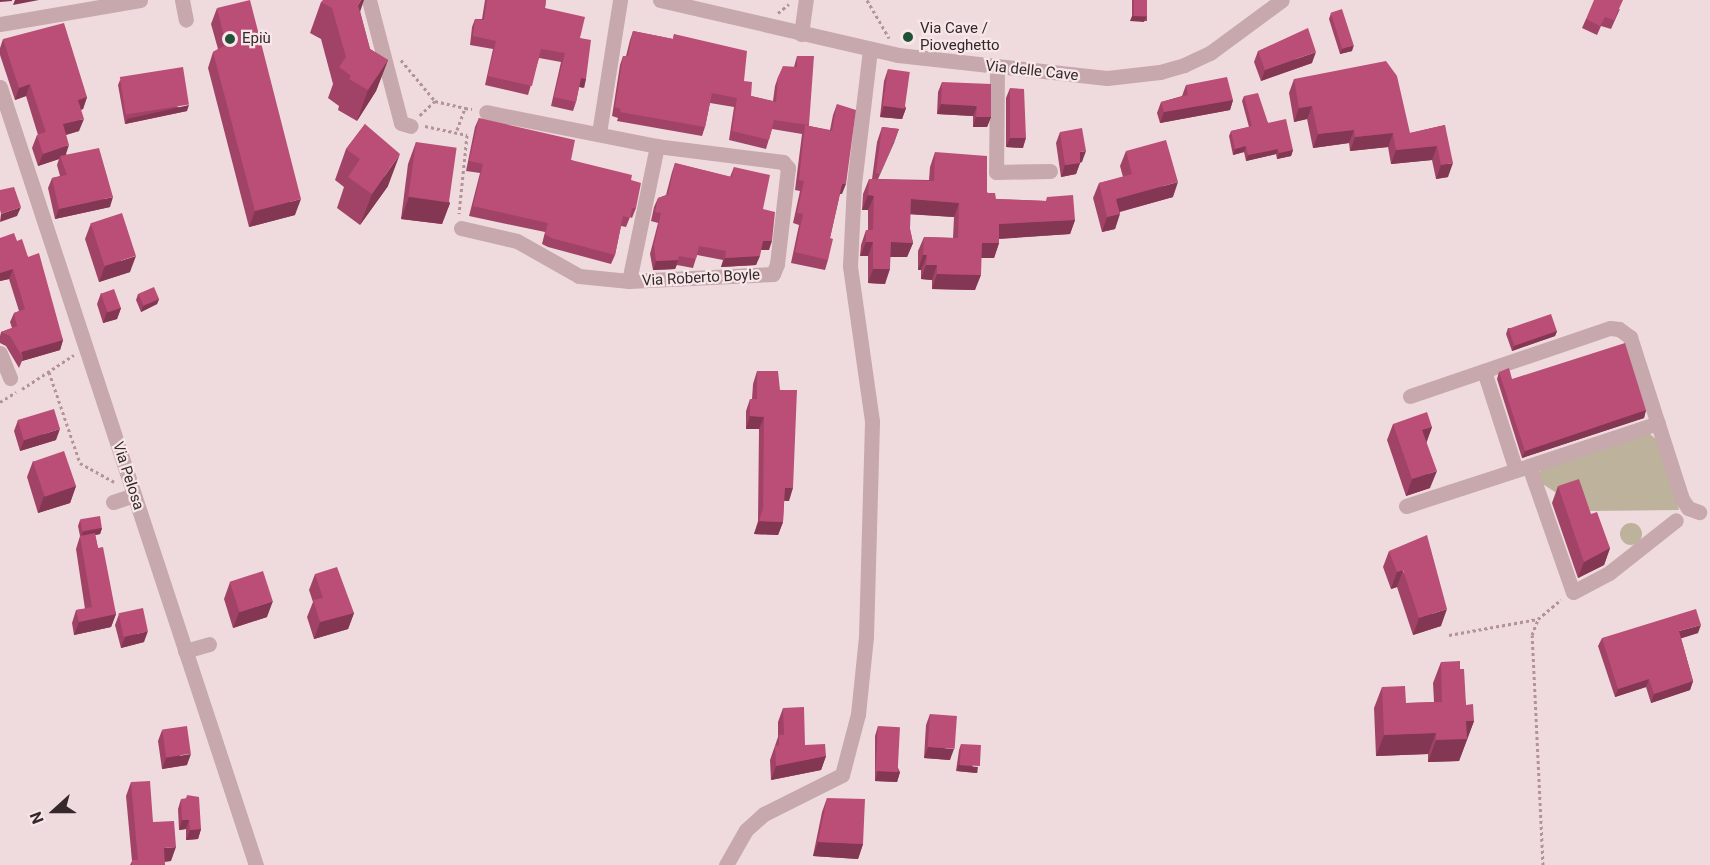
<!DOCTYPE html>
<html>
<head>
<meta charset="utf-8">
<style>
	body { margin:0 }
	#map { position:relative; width:1710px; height:865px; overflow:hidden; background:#efdbdd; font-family:Roboto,sans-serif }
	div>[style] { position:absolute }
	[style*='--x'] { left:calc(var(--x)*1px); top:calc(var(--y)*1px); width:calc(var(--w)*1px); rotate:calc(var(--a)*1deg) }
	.green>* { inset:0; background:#bdb39d }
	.round { border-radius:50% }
	.path>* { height:3px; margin-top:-1.5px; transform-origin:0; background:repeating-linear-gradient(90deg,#b29399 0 3px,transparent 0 6px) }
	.minor>* { height:15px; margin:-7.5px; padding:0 7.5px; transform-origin:7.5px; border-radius:7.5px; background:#c6a8ad }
	.wall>* { inset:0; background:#a14366; transform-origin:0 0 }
	.shaded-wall>* { inset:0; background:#833753; transform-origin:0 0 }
	.building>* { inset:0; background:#bb4e77; transform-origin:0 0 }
	.dots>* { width:16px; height:16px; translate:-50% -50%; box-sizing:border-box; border:3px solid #f7e7e8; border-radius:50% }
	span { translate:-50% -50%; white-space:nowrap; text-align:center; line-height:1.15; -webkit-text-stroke:4.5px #f7e7e8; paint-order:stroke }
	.poi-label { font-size:15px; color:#34282b }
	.left { translate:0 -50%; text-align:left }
	.street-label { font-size:15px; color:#34282b }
	.north { position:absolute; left:24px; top:781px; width:60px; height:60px; -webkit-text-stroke:4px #f7e7e8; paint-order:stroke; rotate:249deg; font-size:16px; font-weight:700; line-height:24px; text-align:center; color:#34282b }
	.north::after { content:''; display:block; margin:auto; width:21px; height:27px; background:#34282b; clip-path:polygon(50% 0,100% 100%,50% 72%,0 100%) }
</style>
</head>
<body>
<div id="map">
	<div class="green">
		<i style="clip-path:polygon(1648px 432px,1661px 444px,1679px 510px,1590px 511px,1576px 486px,1555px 492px,1541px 483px,1539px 472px,1544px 467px)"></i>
		<i class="round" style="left:1620px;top:523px;width:22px;height:22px"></i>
	</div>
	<div class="path">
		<i style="--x:867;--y:0;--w:44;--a:59.9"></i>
		<i style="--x:778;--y:13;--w:14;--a:-39"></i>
		<i style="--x:401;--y:60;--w:53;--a:50.3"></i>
		<i style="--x:435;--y:101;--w:21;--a:137"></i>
		<i style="--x:435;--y:101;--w:31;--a:13"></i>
		<i style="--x:425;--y:126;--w:43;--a:12.1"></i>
		<i style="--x:467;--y:135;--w:79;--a:95.8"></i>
		<i style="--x:457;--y:130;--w:23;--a:-70"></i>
		<i style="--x:465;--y:108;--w:7;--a:8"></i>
		<i style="--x:49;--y:372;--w:96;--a:71.2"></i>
		<i style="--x:80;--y:463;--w:39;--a:29"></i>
		<i style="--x:22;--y:389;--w:62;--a:-33.2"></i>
		<i style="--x:0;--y:402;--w:19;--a:-32"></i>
		<i style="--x:1449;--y:635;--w:90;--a:-10.2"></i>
		<i style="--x:1543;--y:865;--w:230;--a:-92.7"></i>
		<i style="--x:1532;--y:635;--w:17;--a:-69"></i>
		<i style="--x:1538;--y:619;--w:30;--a:-40"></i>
	</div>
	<div class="minor">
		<i style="--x:182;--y:0;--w:20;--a:79"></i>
		<i style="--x:369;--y:0;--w:127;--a:75.4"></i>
		<i style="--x:401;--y:123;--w:10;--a:17"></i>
		<i style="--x:660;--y:0;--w:244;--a:13"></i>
		<i style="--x:898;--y:55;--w:210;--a:6.3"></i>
		<i style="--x:1107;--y:78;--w:53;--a:-6.5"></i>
		<i style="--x:1160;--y:72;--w:25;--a:-16"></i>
		<i style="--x:1184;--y:65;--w:29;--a:-25"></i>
		<i style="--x:1210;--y:53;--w:89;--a:-36.4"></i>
		<i style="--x:0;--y:24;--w:142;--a:-9.7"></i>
		<i style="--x:801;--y:34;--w:34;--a:-82"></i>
		<i style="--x:997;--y:67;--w:105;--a:90.5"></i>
		<i style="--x:996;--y:172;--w:54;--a:-1.1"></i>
		<i style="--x:0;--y:87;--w:819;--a:71.79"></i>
		<i style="--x:599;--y:133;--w:135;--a:-81"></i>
		<i style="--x:461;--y:228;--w:57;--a:13.1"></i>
		<i style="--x:517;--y:241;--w:71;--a:29.4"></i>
		<i style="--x:579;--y:276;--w:50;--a:5.7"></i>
		<i style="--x:629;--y:281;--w:144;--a:-2.8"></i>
		<i style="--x:773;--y:274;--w:11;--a:-68"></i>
		<i style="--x:777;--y:264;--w:97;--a:-83.5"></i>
		<i style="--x:788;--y:168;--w:8;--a:-130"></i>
		<i style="--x:783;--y:162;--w:127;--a:-172.8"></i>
		<i style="--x:657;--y:146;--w:174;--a:-168.8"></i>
		<i style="--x:629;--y:281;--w:138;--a:-78.3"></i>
		<i style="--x:0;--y:353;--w:27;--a:68"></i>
		<i style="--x:1484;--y:371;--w:104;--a:72.1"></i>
		<i style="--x:1410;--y:396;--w:211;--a:-18.8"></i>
		<i style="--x:1610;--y:328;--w:9;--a:6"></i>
		<i style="--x:1619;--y:329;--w:14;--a:36"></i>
		<i style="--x:1630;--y:337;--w:170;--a:72.2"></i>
		<i style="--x:1682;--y:499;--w:11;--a:56"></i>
		<i style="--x:1688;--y:508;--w:12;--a:20"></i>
		<i style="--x:1658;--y:423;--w:136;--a:161.6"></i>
		<i style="--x:1529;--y:466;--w:133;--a:70.8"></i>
		<i style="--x:1573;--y:592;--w:41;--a:-27.8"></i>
		<i style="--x:1609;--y:573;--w:85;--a:-38.3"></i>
		<i style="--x:113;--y:502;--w:22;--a:-18"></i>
		<i style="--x:1406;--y:506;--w:129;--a:-18"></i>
		<i style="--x:185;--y:651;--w:25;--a:-16"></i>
		<i style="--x:726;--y:865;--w:40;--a:-60.3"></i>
		<i style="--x:746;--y:830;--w:24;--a:-42"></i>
		<i style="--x:764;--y:814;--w:87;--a:-26.6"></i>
		<i style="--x:842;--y:775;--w:63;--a:-75.3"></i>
		<i style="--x:858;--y:714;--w:77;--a:-84.1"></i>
		<i style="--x:866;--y:637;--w:216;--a:-88.4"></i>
		<i style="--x:872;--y:421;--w:157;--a:-98.1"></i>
		<i style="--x:850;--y:266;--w:82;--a:-87.2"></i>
		<i style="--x:854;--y:184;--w:135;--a:-83.2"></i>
	</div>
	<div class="wall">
		<i style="clip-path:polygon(485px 0,546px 0,545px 8px,580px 38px,586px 79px,583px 88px,579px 87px,576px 102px,573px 111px,551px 106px,561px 62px,539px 58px,528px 95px,485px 85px,493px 49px,470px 45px,472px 27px,475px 19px,482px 19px)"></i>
		<i style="left:1132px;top:0;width:15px;height:21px"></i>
		<i style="clip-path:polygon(321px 2px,360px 11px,370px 49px,388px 60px,376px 91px,357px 121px,338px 110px,339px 106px,328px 98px,333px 84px,321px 39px,310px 33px)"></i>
		<i style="clip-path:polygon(217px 8px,295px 215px,249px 227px,208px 68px,213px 52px,218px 49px,211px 24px)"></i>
		<i style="clip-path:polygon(1620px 9px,1611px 29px,1601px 26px,1597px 35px,1582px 28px,1586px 19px)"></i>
		<i style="clip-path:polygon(1331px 13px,1352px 51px,1340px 54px,1329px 19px)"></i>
		<i style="clip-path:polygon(633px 31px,673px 39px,674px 34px,744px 81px,751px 96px,773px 101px,775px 86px,778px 77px,794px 67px,797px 56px,809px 126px,830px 130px,833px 115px,837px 104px,842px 194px,840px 194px,830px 238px,828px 260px,825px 270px,791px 263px,799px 225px,793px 223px,800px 191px,795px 190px,802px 134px,772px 129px,766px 149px,729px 140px,734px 107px,710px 103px,705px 127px,702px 136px,617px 121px,618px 118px,612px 116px,620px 65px,623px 56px,626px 56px,630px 40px)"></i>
		<i style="clip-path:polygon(3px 39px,87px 97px,83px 109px,81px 110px,79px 131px,66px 135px,66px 154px,110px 207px,55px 219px,48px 188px,52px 178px,60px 176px,57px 165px,59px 159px,38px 166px,32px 148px,37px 135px,38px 135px,26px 96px,15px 100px,0 55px,0 48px)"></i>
		<i style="clip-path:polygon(1258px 51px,1312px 63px,1261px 81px,1254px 62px)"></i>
		<i style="clip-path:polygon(888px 69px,906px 108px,902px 119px,880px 117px,884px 81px)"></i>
		<i style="clip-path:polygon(1294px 79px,1410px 133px,1445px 125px,1448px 177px,1436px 179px,1432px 160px,1391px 164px,1388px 147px,1350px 151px,1349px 143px,1313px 148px,1307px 119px,1294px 122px,1289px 93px)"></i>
		<i style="clip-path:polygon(120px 80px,187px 111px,125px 124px,118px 85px)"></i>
		<i style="clip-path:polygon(942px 82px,991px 117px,987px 127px,973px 127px,973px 116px,937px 114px,938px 92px)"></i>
		<i style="clip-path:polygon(1186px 85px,1233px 100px,1230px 110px,1160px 123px,1157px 113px,1161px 102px,1182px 96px)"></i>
		<i style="clip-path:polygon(1010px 88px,1023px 148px,1006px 147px,1006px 98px)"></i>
		<i style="clip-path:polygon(1244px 96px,1293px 150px,1291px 156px,1277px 159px,1276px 154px,1246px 161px,1244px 152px,1233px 155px,1229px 136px,1231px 131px,1249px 127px,1242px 101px)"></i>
		<i style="clip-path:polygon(479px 118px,571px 160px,631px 180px,636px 208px,632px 218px,630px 217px,626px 227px,621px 226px,615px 255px,611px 264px,548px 247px,542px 244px,545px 232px,469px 216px,480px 173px,466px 171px,475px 127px)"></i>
		<i style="clip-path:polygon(365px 124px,388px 186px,360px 225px,337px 208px,344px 187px,335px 180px,346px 149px)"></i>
		<i style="clip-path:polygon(882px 127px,899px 129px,878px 179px,929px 180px,930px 167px,935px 152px,996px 199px,1046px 201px,1047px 197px,1075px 220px,1070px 234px,999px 239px,999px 243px,994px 258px,981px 258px,975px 290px,932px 289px,932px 280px,921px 279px,921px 270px,918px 270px,918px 251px,924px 237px,953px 238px,954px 217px,910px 214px,910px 229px,913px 243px,907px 257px,890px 257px,885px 284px,868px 283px,868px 256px,860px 256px,861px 245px,866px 230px,868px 230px,868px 210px,862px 210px,863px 194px,869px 179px,872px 179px,877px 142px)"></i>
		<i style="clip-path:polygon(1060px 132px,1082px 162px,1080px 163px,1076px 174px,1061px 177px,1056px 143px)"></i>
		<i style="clip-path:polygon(416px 142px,450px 203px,442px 224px,401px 219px,408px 164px)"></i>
		<i style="clip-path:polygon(1126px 151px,1173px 197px,1120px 212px,1115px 229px,1102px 232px,1093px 198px,1099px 183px,1123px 177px,1120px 166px)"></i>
		<i style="clip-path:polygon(675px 163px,730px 177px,734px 167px,763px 209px,769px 250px,761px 250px,756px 265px,721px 267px,723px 260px,697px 255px,693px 268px,677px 265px,675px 269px,653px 270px,650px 254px,658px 223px,651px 221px,654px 207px,658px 198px,666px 195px,672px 172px)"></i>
		<i style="clip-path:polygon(91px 223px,130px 272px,99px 282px,85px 239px)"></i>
		<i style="clip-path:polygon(0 238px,17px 241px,28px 257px,63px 340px,60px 350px,22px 361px,19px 368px,6px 346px,0 343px,0 336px,1px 332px,12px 328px,10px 322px,14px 313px,19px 311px,9px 279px,0 281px)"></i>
		<i style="clip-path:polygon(101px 293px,121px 308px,117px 319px,103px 323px,97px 304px)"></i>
		<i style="clip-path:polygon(138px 294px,159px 299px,157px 304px,141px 312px,136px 300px)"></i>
		<i style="clip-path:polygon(1508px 328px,1557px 331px,1555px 336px,1512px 351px,1506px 334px)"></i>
		<i style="clip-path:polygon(757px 371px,789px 501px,784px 501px,783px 522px,778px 535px,754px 534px,758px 521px,759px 429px,746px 429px,746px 411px,750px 399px,752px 399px,753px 384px)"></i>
		<i style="clip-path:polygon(1499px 372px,1512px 379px,1646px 410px,1644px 418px,1522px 458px,1497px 379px)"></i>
		<i style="clip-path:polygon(18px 420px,56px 440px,20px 451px,14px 431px)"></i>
		<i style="clip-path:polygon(1393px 424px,1432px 427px,1426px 442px,1430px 488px,1406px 496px,1387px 440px)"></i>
		<i style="clip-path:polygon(33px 461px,76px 486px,70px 503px,38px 513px,27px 477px)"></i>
		<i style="clip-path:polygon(1558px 486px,1610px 548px,1604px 565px,1578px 578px,1552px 503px)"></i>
		<i style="clip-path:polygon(80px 520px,102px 528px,100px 534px,95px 535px,98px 548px,116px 614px,111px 627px,74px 635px,72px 623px,76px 610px,85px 609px,76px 549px,80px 536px,78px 526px)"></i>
		<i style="clip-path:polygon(1389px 551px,1441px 626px,1413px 635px,1397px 587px,1391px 589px,1383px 567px)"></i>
		<i style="clip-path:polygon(315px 574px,354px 613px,348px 629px,314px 639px,307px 617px,313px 602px,309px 590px)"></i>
		<i style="clip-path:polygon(230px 582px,267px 617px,233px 628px,224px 599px)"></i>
		<i style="clip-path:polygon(119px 614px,144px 642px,121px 648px,115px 625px)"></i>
		<i style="clip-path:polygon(1698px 633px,1681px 638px,1693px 681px,1690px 690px,1651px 703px,1646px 687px,1615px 697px,1598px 646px,1602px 638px)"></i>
		<i style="clip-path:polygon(1441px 662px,1460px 669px,1466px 705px,1474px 721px,1459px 761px,1428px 762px,1428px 754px,1376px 756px,1374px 708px,1382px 687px,1406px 703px,1434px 702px,1433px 683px)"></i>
		<i style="clip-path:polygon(783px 708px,805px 745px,826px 756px,821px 770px,771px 780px,770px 760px,778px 737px,778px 722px)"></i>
		<i style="clip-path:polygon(930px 714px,950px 760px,924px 758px,926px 725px)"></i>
		<i style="clip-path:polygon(878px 726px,900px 772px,897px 782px,875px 781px,875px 736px)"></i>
		<i style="clip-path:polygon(162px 730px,187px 765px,162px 769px,158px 741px)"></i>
		<i style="clip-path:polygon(961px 744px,976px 773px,956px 771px,959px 750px)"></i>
		<i style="clip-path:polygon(131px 782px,153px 822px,171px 861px,164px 862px,165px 865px,130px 865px,132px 861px,126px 796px)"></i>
		<i style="clip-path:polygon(187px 795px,201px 829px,198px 839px,186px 840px,186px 829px,179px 830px,178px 809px,181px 799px,186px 799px)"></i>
		<i style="clip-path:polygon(827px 798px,863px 844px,858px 859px,813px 856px,822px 812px)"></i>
	</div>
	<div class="shaded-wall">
		<i style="clip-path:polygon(0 0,12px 0,12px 1px,0 2px)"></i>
		<i style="clip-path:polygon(15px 0,39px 0,13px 5px)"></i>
		<i style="clip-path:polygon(361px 0,364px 0,358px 18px,358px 5px)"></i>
		<i style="clip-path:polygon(1132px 16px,1146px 17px,1144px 22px,1130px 21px)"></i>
		<i style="clip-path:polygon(1354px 45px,1352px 51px,1340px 54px,1342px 49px)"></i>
		<i style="clip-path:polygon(1316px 52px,1312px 63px,1261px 81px,1265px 70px)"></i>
		<i style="clip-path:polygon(388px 60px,376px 91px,357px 121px,368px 90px)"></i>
		<i style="left:581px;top:78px;width:5px;height:9px;rotate:11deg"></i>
		<i style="clip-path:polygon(30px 84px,26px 96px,15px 100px,19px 88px)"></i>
		<i style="clip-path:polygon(87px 97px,83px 109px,74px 112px,78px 100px)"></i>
		<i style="clip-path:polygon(1233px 100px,1230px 110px,1160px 123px,1164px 112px)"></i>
		<i style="clip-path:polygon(941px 104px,977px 106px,973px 116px,937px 114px)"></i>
		<i style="clip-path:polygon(189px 105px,187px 111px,125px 124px,127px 119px)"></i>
		<i style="clip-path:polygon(884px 106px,906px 108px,902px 119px,880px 117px)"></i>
		<i style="clip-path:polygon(1312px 106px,1307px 119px,1294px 122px,1299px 108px)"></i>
		<i style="clip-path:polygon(976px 117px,991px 117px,987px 127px,973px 127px)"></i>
		<i style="clip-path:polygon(84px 119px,79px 131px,58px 137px,63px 124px)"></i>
		<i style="clip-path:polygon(899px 129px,894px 143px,874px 188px,880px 174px)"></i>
		<i style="clip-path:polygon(1354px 130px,1349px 143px,1313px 148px,1318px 134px)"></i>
		<i style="clip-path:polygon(1393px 133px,1388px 147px,1350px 151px,1355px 137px)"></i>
		<i style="clip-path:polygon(1010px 138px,1026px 138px,1023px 148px,1006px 147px)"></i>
		<i style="clip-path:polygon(69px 145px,65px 157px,60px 156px,59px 159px,38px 166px,43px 154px)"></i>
		<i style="clip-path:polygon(1246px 146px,1244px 152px,1233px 155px,1235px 149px)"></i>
		<i style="clip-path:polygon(1437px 146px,1432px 160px,1391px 164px,1396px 150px)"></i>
		<i style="clip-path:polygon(1278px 149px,1276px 154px,1246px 161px,1248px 155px)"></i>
		<i style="clip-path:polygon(1293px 150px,1291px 156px,1277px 159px,1279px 153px)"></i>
		<i style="clip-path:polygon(1086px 151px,1082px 162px,1075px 163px,1080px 152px)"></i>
		<i style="clip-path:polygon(400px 154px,388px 186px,360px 225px,372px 194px)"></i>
		<i style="clip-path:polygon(1080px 163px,1076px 174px,1061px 177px,1065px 165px)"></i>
		<i style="clip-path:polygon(1453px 163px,1448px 177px,1436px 179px,1441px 165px)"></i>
		<i style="clip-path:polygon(1178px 182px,1173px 197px,1111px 214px,1116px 199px)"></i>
		<i style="clip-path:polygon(842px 184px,846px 184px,842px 194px,838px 194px)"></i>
		<i style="clip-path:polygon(868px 195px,874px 196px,868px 210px,862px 210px)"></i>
		<i style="clip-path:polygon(113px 197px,110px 207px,55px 219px,59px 209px)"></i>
		<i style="clip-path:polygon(409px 197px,450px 203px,442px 224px,401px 219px)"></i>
		<i style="clip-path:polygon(301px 199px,295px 215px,249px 227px,255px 211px)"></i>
		<i style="clip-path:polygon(911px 199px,959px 203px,954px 217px,906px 214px)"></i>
		<i style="clip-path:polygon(21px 207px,17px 216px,0 222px,1px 214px)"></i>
		<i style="clip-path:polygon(1120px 214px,1115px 229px,1102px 232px,1107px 217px)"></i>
		<i style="clip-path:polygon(1075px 220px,1070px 234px,994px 239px,999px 224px)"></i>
		<i style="clip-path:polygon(763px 241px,772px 241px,769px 250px,759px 250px)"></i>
		<i style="clip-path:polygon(866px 242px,873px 242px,868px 256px,860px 256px)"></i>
		<i style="clip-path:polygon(891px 242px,913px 243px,907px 257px,886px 257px)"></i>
		<i style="clip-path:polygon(982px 243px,999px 243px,994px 258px,976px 258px)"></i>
		<i style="clip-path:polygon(923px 255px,927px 255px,921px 270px,918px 270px)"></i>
		<i style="clip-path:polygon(136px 256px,130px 272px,99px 282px,105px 266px)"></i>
		<i style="clip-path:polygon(760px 256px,756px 265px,721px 267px,725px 258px)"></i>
		<i style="clip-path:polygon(678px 260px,675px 269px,653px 270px,656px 261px)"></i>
		<i style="clip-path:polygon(926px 265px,937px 265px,932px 280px,921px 279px)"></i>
		<i style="clip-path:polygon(13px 269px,9px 279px,0 281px,0 273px)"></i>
		<i style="clip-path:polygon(873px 269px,890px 269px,885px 284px,868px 283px)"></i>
		<i style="clip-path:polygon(937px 274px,981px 275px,975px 290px,932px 289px)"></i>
		<i style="clip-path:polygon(159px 299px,157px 304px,141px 312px,143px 306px)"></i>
		<i style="clip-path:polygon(121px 308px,117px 319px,103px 323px,107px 312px)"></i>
		<i style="clip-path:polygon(1557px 331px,1555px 336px,1512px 351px,1514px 346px)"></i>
		<i style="clip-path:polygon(63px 340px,60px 350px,22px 361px,23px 358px,21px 352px)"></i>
		<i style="clip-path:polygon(1646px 410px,1644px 418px,1522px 458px,1525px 451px)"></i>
		<i style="clip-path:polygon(750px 416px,764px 417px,759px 429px,746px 429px)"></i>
		<i style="clip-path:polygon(1432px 427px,1426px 444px,1422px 430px)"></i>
		<i style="clip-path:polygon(60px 429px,56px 440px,20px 451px,24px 440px)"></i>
		<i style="clip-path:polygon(1437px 471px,1430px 488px,1406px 496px,1412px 479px)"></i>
		<i style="clip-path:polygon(76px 486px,70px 503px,38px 513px,44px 496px)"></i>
		<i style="clip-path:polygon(785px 488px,793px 488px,789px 501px,780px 500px)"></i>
		<i style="clip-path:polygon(759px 521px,783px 522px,778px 535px,754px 534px)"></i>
		<i style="clip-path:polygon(102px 528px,100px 534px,81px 538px,83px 532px)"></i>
		<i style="clip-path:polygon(1610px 548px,1604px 565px,1578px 578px,1584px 562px)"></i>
		<i style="clip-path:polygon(1403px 570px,1397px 587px,1391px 589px,1397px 572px)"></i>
		<i style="clip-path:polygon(273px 601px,267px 617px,233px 628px,239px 612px)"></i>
		<i style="clip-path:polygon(1447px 609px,1441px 626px,1413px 635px,1419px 618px)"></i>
		<i style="clip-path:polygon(354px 613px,348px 629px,314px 639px,320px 622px)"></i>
		<i style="clip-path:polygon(116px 614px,111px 627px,74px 635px,79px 622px)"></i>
		<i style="clip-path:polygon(1701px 625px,1698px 633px,1676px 640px,1679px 631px)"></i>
		<i style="clip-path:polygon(148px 631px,144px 642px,121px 648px,125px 637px)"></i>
		<i style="clip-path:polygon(1649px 679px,1646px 687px,1615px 697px,1618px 689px)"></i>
		<i style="clip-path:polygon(1693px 681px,1690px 690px,1651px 703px,1654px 694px)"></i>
		<i style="clip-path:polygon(1466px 721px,1474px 721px,1459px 761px,1428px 762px,1436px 740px)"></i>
		<i style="clip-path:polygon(1436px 733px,1428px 754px,1376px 756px,1384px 735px)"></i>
		<i style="clip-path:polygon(928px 747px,954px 749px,950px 760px,924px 758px)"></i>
		<i style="clip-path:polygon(191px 754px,187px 765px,162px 769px,166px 758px)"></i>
		<i style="clip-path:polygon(826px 756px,821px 770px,771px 780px,776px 766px)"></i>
		<i style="left:958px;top:765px;width:20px;height:6px;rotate:6deg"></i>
		<i style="clip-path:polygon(878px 771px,900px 772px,897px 782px,875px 781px)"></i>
		<i style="clip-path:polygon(182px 820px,189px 820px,186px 829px,179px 830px)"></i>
		<i style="clip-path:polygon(201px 829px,198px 839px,186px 840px,190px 830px)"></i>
		<i style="clip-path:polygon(818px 842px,863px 844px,858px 859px,813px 856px)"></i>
		<i style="clip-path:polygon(176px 847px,171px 861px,158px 862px,164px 848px)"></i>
	</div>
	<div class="building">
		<i style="clip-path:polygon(250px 0,301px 199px,255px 211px,213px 52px,226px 45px,217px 8px)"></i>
		<i style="clip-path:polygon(323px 0,361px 0,358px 5px,370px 49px,388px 60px,368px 90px,349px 79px,351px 76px,339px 67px,346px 57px,332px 8px,321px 2px)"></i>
		<i style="clip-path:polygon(487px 0,546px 0,545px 8px,585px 17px,580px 38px,591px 40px,586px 79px,581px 78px,576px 102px,554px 97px,565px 53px,541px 49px,532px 86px,488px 76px,496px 41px,473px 36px,475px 19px,484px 20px)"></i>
		<i style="left:1134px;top:0;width:13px;height:16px"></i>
		<i style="clip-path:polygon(1594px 0,1623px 0,1614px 20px,1605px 17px,1600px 26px,1586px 19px)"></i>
		<i style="left:1342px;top:9px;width:38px;height:12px;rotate:72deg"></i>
		<i style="clip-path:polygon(64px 23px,87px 97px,78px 100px,84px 119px,63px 124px,69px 145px,43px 154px,37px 135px,46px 132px,30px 84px,19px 88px,3px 39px)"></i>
		<i style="clip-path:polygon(1308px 28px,1316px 52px,1265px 70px,1258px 51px)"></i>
		<i style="clip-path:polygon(633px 31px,673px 39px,674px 34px,747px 51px,744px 81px,752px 82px,751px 96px,776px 102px,778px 77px,783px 66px,797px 67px,797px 56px,814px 56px,809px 125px,774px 120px,769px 140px,732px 131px,737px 98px,712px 93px,705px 127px,620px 112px,621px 109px,615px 107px,623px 56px,628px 56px)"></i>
		<i style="clip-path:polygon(1386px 61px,1397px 76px,1410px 133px,1445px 125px,1453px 163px,1441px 165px,1437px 146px,1396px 150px,1393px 133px,1355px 137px,1354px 130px,1318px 134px,1312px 106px,1299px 108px,1294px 79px)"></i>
		<i style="left:183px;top:67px;width:38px;height:64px;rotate:81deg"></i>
		<i style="left:888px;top:69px;width:22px;height:37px;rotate:8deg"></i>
		<i style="clip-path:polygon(1227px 77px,1233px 100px,1164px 112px,1161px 102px,1188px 95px,1186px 85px)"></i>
		<i style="clip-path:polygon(942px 82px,991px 84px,991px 117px,976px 117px,977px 106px,941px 104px)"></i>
		<i style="clip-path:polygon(1010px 88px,1024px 89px,1026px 138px,1010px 138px)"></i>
		<i style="clip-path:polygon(1258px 93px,1268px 123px,1286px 119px,1293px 150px,1279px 153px,1278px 149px,1248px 155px,1246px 146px,1235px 149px,1231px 131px,1252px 126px,1244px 96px)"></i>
		<i style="clip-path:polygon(837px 104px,856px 110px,846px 184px,842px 184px,830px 238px,833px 239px,828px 260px,795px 252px,803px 214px,797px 213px,804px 181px,799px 180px,805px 125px,832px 131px)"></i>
		<i style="clip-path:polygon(479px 118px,575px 140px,571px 160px,632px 175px,631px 180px,641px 183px,636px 208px,632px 208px,630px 218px,623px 216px,615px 255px,551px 238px,545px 234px,548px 223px,473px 206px,483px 164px,469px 161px)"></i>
		<i style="clip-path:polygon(365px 124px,400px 154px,372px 194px,348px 177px,360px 159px,346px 149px)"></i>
		<i style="clip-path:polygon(882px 127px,899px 129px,880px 174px,876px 173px)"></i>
		<i style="clip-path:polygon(1082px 128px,1086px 151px,1080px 152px,1080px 163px,1065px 165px,1060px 132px)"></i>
		<i style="clip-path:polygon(1166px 140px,1178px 182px,1116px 199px,1120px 214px,1107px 217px,1099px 183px,1132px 174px,1126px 151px)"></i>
		<i style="left:416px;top:142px;width:41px;height:55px;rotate:8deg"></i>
		<i style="clip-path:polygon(99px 148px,113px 197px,59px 209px,52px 178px,67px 175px,60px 156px)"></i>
		<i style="clip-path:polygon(935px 152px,987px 156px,987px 193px,995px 193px,996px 199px,1047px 201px,1047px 197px,1073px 195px,1075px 220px,999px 224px,999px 243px,982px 243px,981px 275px,937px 274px,937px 265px,926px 265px,927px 255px,923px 255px,924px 237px,958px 238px,959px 203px,911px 199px,910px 229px,913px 243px,891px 242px,890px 269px,873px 269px,873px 242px,866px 242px,866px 230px,873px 230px,874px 196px,868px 195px,869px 179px,934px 181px)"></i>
		<i style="clip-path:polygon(675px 163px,732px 177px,734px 167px,770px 175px,763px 209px,775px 212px,772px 241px,763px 241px,760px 256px,725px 258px,726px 251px,699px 246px,696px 259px,679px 256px,678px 260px,656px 261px,654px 245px,661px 213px,655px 212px,658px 198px,668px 195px)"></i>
		<i style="clip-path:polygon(14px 187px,21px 207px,1px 214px,0 210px,0 190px)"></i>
		<i style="left:122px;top:213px;width:45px;height:33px;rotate:72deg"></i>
		<i style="clip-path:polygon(14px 233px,17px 241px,22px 239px,28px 257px,39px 253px,63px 340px,21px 352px,23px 358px,10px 336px,1px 332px,17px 326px,14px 313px,25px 309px,13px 269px,0 273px,0 238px)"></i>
		<i style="left:154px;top:287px;width:13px;height:17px;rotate:67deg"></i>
		<i style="left:114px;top:289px;width:20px;height:14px;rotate:70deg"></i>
		<i style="left:1551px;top:314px;width:18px;height:45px;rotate:71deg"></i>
		<i style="clip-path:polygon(1625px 343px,1646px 410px,1525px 451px,1499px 372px,1509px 368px,1512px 379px)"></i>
		<i style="clip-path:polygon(757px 371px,778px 371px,780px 390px,797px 390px,793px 488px,785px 488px,783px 522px,759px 521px,763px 509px,764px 417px,750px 416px,750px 399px,757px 399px)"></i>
		<i style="left:54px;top:409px;width:21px;height:38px;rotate:73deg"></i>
		<i style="clip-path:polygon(1427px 412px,1432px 427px,1422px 430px,1437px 471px,1412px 479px,1393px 424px)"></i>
		<i style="left:64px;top:451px;width:37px;height:33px;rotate:71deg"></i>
		<i style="clip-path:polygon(1579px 479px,1591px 514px,1597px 512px,1610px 548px,1584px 562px,1558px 486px)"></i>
		<i style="left:100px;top:516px;width:12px;height:20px;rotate:81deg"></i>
		<i style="clip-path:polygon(95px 533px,98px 548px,103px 547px,116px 614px,79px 622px,76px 610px,92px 607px,80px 536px)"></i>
		<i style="clip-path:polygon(1427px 535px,1447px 609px,1419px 618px,1403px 570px,1397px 572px,1389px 551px)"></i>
		<i style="clip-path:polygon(337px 567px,354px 613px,320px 622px,313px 600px,323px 598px,315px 574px)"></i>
		<i style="left:263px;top:571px;width:32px;height:35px;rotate:72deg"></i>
		<i style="left:143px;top:608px;width:24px;height:25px;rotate:78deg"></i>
		<i style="clip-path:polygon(1696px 609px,1701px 625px,1679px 631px,1693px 681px,1654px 694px,1649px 679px,1618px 689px,1602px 638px)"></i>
		<i style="clip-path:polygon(1460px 661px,1460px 669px,1464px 669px,1466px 705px,1473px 704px,1474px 721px,1466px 721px,1467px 739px,1436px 740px,1436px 733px,1384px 735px,1382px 687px,1405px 686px,1406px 703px,1442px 702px,1441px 662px)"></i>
		<i style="clip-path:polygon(804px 707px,805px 745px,825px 744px,826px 756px,776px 766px,775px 746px,779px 746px,779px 735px,784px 735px,783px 708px)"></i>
		<i style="left:930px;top:714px;width:27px;height:33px;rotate:4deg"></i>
		<i style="left:187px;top:726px;width:28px;height:25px;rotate:82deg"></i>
		<i style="left:878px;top:726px;width:22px;height:45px;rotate:3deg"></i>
		<i style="left:961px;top:744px;width:20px;height:21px;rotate:3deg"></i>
		<i style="clip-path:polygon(150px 781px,153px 822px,174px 821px,176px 847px,164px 848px,165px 865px,132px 865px,132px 860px,138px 860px,131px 782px)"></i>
		<i style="clip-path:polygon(187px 795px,199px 797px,201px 829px,190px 830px,189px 820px,182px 820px,181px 799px,188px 798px)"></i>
		<i style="clip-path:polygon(827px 798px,865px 799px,863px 844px,818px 842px)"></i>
	</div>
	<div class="dots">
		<i style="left:908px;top:37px;background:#215136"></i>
		<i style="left:230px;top:39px;background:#215136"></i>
	</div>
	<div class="poi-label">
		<span class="left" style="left:920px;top:37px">Via Cave /<br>Pioveghetto</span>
		<span class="left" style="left:242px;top:39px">Epiù</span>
	</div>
	<div class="street-label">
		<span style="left:1032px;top:71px;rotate:6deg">Via delle Cave</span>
		<span style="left:701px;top:278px;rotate:-3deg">Via Roberto Boyle</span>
		<span style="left:128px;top:476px;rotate:72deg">Via Pelosa</span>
	</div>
	<div class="north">N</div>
</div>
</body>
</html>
